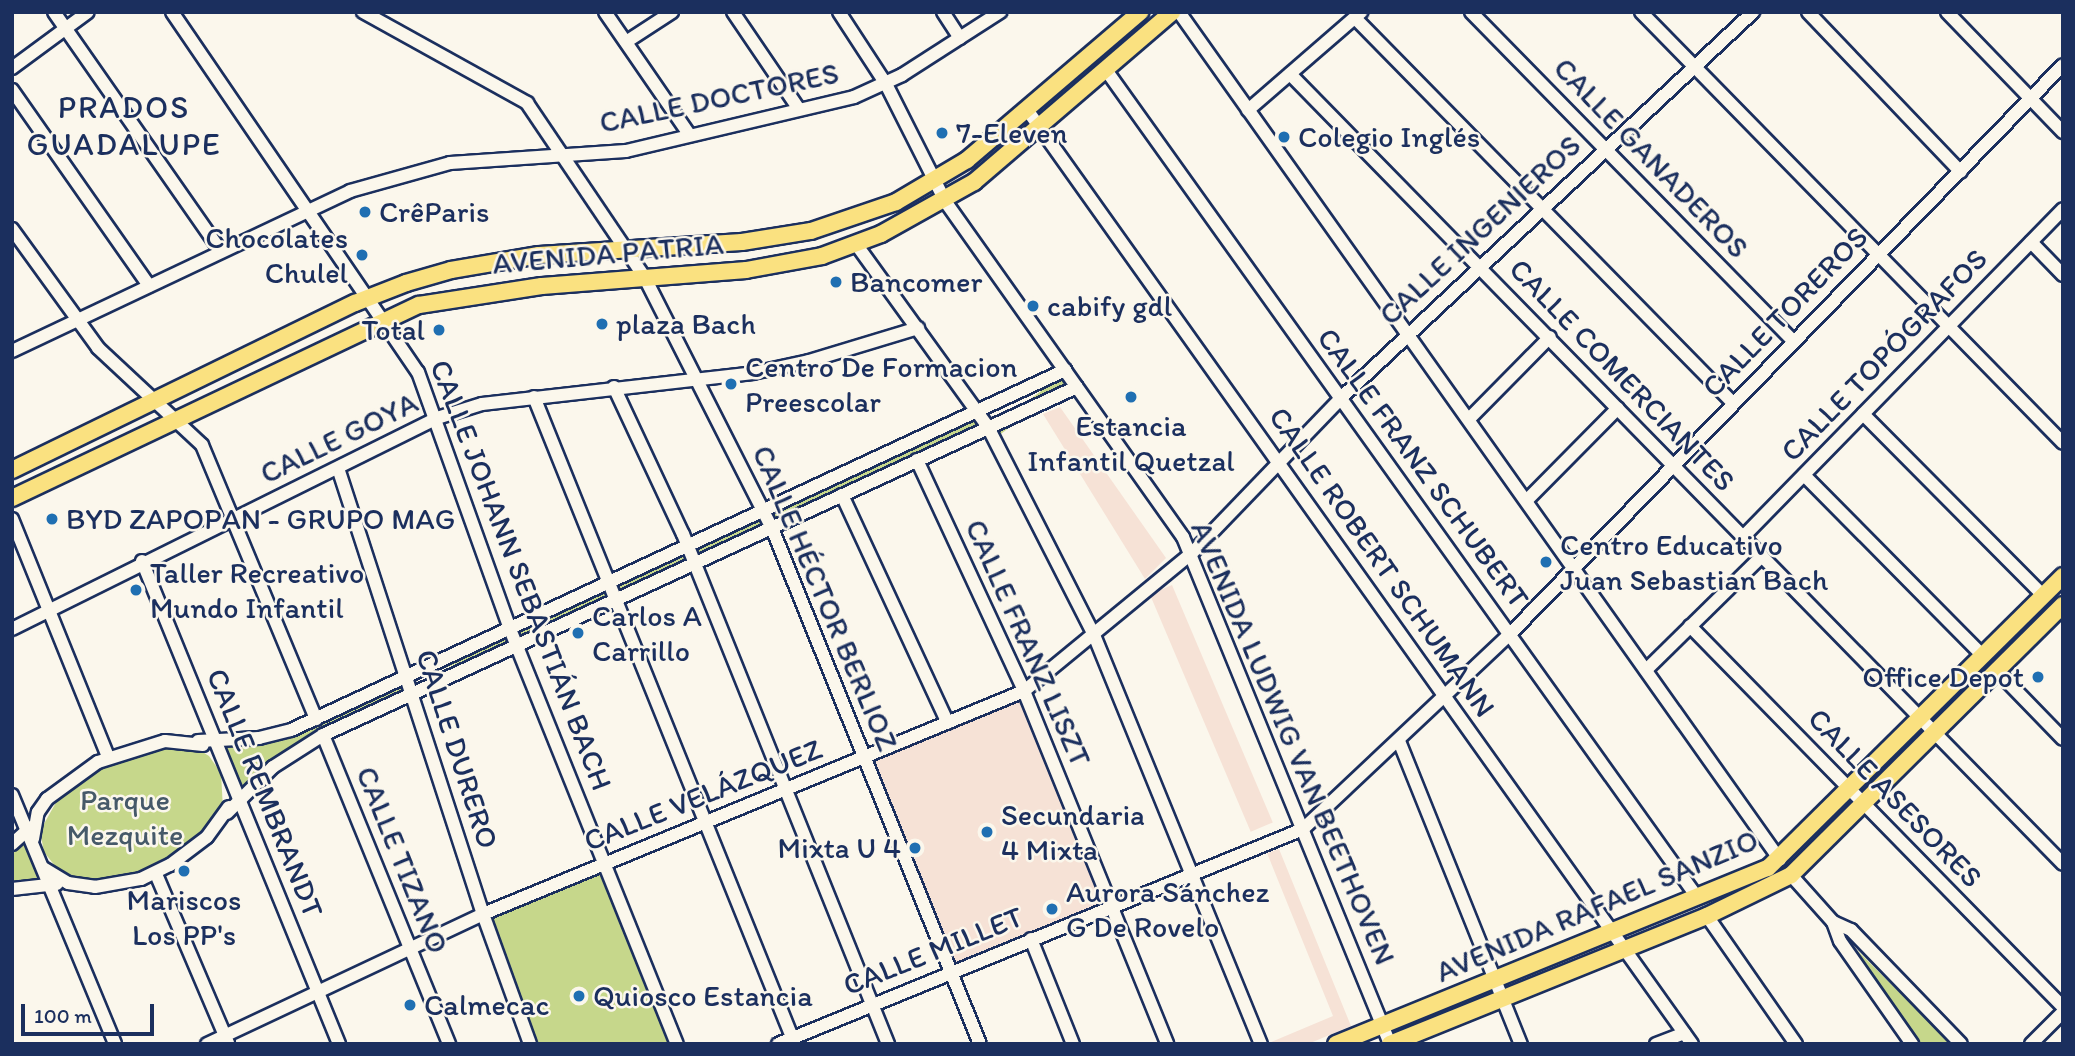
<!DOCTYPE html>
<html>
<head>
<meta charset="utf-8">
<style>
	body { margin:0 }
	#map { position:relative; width:2075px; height:1056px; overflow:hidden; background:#fbf7ec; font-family:Itim,sans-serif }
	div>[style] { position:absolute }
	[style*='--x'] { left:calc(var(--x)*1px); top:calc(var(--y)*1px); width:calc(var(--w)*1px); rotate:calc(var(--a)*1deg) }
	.built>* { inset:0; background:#f6e2d6; transform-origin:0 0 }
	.green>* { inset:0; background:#c6d78b; transform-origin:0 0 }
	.roads { filter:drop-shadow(2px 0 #1b2f5e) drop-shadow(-2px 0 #1b2f5e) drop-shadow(0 2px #1b2f5e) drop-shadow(0 -2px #1b2f5e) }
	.minor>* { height:12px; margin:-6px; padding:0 6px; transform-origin:6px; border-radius:6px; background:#fbf7ec }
	.major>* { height:16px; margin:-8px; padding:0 8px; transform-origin:8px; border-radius:8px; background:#fae180 }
	.dots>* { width:19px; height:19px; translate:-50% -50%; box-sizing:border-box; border:4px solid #fbf7ec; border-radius:50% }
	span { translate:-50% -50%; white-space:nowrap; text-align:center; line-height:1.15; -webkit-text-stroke:5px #fbf7ec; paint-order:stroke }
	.street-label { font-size:30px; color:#1b2f5e }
	.poi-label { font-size:30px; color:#1b2f5e }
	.left { translate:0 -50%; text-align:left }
	.right { translate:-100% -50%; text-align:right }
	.park-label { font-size:30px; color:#465969 }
	.neighbourhood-label { font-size:32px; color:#1b2f5e; letter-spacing:2px }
	.frame { position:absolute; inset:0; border:14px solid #1b2f5e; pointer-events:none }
	.scale { position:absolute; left:21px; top:1004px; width:133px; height:32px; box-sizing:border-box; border:4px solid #1b2f5e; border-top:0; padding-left:9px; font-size:21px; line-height:24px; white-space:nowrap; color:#1b2f5e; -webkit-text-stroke:5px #fbf7ec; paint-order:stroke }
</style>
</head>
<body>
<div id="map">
	<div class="built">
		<i style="clip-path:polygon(1060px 407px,1166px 558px,1145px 579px,1043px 414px)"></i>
		<i style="left:1172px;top:585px;width:258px;height:24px;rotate:67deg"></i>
		<i style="left:1019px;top:699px;width:222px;height:161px;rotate:68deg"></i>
		<i style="clip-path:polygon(1279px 849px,1351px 1026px,1308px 1044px,1269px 1043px,1333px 1016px,1267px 853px)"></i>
	</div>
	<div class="green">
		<i style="left:1061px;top:376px;width:10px;height:83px;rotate:53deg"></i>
		<i style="clip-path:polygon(976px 419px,980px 425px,776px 521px,770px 513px)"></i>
		<i style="left:761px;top:519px;width:8px;height:72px;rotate:67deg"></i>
		<i style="left:682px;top:552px;width:10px;height:76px;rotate:61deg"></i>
		<i style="left:604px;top:589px;width:9px;height:98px;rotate:63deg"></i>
		<i style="left:506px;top:635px;width:9px;height:102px;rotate:69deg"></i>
		<i style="clip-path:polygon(404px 682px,406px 691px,289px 747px,242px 790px,222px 744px,262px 742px)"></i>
		<i style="clip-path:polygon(162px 747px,196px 748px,209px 756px,221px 773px,223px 809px,207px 830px,171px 857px,130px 876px,90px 881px,59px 871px,44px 852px,40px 831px,59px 797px,97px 769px)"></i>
		<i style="clip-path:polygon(25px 843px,41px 880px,12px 885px,12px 854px)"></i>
		<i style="clip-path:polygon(599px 871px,669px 1044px,535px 1044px,490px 917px)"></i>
		<i style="clip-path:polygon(1843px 936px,1951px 1044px,1918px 1044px)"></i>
	</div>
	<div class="roads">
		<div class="minor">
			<i style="--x:54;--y:12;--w:292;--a:55.1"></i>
			<i style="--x:172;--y:12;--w:436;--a:55.7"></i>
			<i style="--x:418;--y:372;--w:273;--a:70.3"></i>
			<i style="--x:510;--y:629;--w:447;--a:68.1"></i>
			<i style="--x:363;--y:12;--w:188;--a:29"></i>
			<i style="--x:527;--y:103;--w:211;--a:56"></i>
			<i style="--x:645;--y:278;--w:280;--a:63.1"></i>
			<i style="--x:772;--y:528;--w:556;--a:68.05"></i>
			<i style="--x:605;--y:12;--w:148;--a:55.5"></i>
			<i style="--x:733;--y:12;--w:117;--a:55.8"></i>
			<i style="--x:839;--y:12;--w:86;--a:56.9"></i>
			<i style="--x:886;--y:84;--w:131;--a:63.2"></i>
			<i style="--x:945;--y:201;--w:412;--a:54.7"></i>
			<i style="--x:1183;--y:537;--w:548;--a:67.79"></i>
			<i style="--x:943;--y:12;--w:31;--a:57"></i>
			<i style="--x:1179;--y:12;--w:1039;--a:54.67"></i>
			<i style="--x:1471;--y:12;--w:460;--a:45.6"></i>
			<i style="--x:1641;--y:12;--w:603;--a:45.6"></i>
			<i style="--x:1808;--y:12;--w:221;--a:46.3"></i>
			<i style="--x:1947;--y:12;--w:167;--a:46"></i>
			<i style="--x:1355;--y:18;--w:540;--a:45.53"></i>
			<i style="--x:626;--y:42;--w:55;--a:-33.1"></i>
			<i style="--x:12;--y:68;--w:94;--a:-36.4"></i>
			<i style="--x:1106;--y:70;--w:1016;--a:54.45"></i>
			<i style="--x:1290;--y:74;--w:1105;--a:45.62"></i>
			<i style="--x:12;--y:90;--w:239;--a:55"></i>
			<i style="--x:1248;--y:110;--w:150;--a:-40.9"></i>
			<i style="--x:1028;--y:111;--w:1145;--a:54.56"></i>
			<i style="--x:12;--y:229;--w:147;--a:54.1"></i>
			<i style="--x:98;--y:348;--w:142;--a:43"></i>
			<i style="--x:202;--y:445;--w:297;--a:67.4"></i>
			<i style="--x:2031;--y:242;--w:46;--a:45.9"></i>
			<i style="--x:856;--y:244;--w:226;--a:54.2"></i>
			<i style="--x:988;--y:427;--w:233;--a:63"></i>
			<i style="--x:1094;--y:635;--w:442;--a:67.8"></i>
			<i style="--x:12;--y:351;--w:374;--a:-25.3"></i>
			<i style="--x:350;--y:191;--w:104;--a:-15.6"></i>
			<i style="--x:450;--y:163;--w:176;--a:-3.9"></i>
			<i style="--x:626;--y:151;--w:234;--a:-13.3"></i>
			<i style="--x:854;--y:97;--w:53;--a:-24.6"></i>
			<i style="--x:902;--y:75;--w:117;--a:-32.7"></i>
			<i style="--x:614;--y:387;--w:162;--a:64.9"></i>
			<i style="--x:683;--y:534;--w:550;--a:68.1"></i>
			<i style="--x:534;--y:397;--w:695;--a:68.05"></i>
			<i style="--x:1863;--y:414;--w:257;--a:45.2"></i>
			<i style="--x:1469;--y:419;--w:115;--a:-45.4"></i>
			<i style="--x:917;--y:460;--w:255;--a:65.1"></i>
			<i style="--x:1024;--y:691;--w:381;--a:67.9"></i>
			<i style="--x:338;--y:468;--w:469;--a:72"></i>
			<i style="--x:483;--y:914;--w:138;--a:70.1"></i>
			<i style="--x:1804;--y:475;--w:255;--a:45.3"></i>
			<i style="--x:842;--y:495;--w:251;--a:65.1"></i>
			<i style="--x:1527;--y:500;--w:129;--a:-45.3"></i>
			<i style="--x:12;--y:519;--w:257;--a:68"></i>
			<i style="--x:1743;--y:537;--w:458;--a:-45.7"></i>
			<i style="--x:142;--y:561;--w:522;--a:67.81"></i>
			<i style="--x:1690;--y:626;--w:533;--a:45.61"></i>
			<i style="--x:12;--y:629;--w:474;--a:-26.4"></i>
			<i style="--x:437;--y:418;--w:47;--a:-17.3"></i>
			<i style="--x:482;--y:404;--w:273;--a:-6.5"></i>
			<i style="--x:753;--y:373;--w:57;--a:-12.1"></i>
			<i style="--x:809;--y:361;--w:114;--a:-16.8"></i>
			<i style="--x:1646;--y:670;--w:163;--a:-44.5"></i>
			<i style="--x:1998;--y:672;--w:93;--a:45.9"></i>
			<i style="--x:323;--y:735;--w:334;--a:67.8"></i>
			<i style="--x:198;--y:741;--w:61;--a:-2.8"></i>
			<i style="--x:259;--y:738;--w:33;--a:-14"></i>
			<i style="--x:291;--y:730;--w:854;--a:-24.94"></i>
			<i style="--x:1399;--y:741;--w:327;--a:68.1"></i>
			<i style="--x:12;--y:795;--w:269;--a:67.5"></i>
			<i style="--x:227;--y:813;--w:65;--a:-45"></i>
			<i style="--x:273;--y:767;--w:59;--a:-32.6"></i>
			<i style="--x:323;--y:735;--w:830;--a:-24.78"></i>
			<i style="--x:33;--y:839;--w:27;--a:-80"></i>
			<i style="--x:38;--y:812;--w:16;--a:-55"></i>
			<i style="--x:47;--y:799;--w:63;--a:-36"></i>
			<i style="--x:98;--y:762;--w:70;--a:-17.4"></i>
			<i style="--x:165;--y:741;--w:38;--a:6"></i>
			<i style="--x:12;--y:844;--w:25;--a:-42"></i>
			<i style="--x:43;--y:868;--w:29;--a:31"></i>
			<i style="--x:68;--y:883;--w:27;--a:8"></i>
			<i style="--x:95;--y:887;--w:47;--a:-9.9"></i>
			<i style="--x:141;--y:879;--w:32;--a:-26"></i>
			<i style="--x:170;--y:865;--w:46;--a:-37.1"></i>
			<i style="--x:207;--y:837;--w:37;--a:-54"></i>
			<i style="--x:156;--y:874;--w:184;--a:66.9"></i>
			<i style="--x:1791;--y:875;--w:63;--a:48.2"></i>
			<i style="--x:1833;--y:922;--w:20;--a:70"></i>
			<i style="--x:1840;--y:941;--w:126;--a:55"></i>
			<i style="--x:12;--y:889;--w:45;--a:-6.3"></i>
			<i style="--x:1707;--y:916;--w:156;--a:55.2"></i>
			<i style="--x:1833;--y:922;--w:20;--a:24"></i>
			<i style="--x:1851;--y:930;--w:158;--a:46"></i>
			<i style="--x:1031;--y:939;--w:113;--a:68.2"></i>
			<i style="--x:207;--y:1044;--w:305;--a:-25.2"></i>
			<i style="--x:483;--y:914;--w:585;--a:-22.4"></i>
			<i style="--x:1024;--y:691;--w:217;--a:-39.4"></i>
			<i style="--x:1192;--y:553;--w:215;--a:-46.1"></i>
			<i style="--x:1341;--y:398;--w:565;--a:-43.13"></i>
			<i style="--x:778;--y:1044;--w:567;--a:-22.27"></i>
			<i style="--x:1303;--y:829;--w:284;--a:-43.3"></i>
			<i style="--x:1510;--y:634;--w:793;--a:-45.82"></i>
			<i style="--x:1656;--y:1044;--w:30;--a:-21"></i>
			<i style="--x:2031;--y:1044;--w:45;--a:-45"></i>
		</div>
		<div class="major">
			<i style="--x:12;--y:470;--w:381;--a:-26"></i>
			<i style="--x:355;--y:303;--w:55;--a:-21.4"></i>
			<i style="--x:406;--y:283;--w:47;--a:-16.1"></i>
			<i style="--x:451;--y:270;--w:89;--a:-9.7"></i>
			<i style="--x:539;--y:255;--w:203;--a:-3.7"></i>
			<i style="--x:742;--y:242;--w:70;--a:-9.1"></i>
			<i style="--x:811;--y:231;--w:90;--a:-18.8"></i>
			<i style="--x:896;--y:202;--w:82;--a:-30.6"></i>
			<i style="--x:967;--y:160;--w:228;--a:-40.5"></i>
			<i style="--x:12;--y:498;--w:450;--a:-25.4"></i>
			<i style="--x:419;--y:305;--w:124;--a:-8.8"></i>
			<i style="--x:542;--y:286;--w:205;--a:-4.5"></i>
			<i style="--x:746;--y:270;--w:77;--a:-10.4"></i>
			<i style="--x:822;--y:256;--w:63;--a:-20.4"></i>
			<i style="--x:881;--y:234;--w:107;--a:-29.2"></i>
			<i style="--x:974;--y:182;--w:261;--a:-40.6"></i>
			<i style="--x:1336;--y:1044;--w:466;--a:-22.2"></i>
			<i style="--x:1768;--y:868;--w:415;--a:-44.7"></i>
			<i style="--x:1390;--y:1044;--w:342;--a:-22"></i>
			<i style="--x:1707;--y:916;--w:93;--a:-26"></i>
			<i style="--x:1791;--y:875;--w:383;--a:-44.8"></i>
		</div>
	</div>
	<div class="dots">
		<i style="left:942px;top:133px;background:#1f6fb2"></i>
		<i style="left:1284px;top:137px;background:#1f6fb2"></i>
		<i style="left:365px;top:212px;background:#1f6fb2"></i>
		<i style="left:362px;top:255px;background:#1f6fb2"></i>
		<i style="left:836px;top:282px;background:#1f6fb2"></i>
		<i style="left:1033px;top:306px;background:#1f6fb2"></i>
		<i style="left:602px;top:324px;background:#1f6fb2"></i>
		<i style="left:439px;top:330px;background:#1f6fb2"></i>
		<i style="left:731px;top:384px;background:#1f6fb2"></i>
		<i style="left:1131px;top:397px;background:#1f6fb2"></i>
		<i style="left:52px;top:519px;background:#1f6fb2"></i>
		<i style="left:1546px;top:562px;background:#1f6fb2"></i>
		<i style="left:136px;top:590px;background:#1f6fb2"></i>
		<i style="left:578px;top:633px;background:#1f6fb2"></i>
		<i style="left:2038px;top:677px;background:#1f6fb2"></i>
		<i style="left:987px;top:832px;background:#1f6fb2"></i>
		<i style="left:915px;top:848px;background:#1f6fb2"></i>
		<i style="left:184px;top:871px;background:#1f6fb2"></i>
		<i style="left:1052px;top:909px;background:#1f6fb2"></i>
		<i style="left:579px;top:996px;background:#1f6fb2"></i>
		<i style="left:410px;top:1005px;background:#1f6fb2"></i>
	</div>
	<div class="street-label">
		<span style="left:719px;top:98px;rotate:-12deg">CALLE DOCTORES</span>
		<span style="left:1651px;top:158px;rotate:46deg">CALLE GANADEROS</span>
		<span style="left:1480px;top:230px;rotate:-43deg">CALLE INGENIEROS</span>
		<span style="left:608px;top:254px;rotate:-5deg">AVENIDA PATRIA</span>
		<span style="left:1785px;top:312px;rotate:-46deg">CALLE TOREROS</span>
		<span style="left:1884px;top:355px;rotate:-46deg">CALLE TOPÓGRAFOS</span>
		<span style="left:1622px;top:375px;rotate:46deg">CALLE COMERCIANTES</span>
		<span style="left:339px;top:438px;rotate:-26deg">CALLE GOYA</span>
		<span style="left:1423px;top:468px;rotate:54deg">CALLE FRANZ SCHUBERT</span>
		<span style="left:1382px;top:562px;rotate:55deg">CALLE ROBERT SCHUMANN</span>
		<span style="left:521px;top:575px;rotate:69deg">CALLE JOHANN SEBASTIÁN BACH</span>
		<span style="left:825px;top:598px;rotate:67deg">CALLE HÉCTOR BERLIOZ</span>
		<span style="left:1028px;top:643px;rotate:66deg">CALLE FRANZ LISZT</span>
		<span style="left:1293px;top:743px;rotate:67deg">AVENIDA LUDWIG VAN BEETHOVEN</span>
		<span style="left:457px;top:749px;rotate:72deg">CALLE DURERO</span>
		<span style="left:265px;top:793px;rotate:68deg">CALLE REMBRANDT</span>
		<span style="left:703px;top:795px;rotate:-22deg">CALLE VELÁZQUEZ</span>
		<span style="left:1895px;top:798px;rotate:46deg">CALLE ASESORES</span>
		<span style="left:402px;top:860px;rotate:68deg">CALLE TIZANO</span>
		<span style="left:1597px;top:906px;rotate:-23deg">AVENIDA RAFAEL SANZIO</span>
		<span style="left:933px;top:951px;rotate:-22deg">CALLE MILLET</span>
	</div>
	<div class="poi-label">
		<span class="left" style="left:956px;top:133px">7-Eleven</span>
		<span class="left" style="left:1298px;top:137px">Colegio Inglés</span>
		<span class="left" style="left:379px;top:212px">CrêParis</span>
		<span class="right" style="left:348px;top:255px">Chocolates<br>Chulel</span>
		<span class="left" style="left:850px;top:282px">Bancomer</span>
		<span class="left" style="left:1047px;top:306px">cabify gdl</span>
		<span class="left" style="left:616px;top:324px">plaza Bach</span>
		<span class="right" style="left:425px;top:330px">Total</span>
		<span class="left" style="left:745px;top:384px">Centro De Formacion<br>Preescolar</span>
		<span style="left:1131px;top:443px">Estancia<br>Infantil Quetzal</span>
		<span class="left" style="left:66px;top:519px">BYD ZAPOPAN - GRUPO MAG</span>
		<span class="left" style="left:1560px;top:562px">Centro Educativo<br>Juan Sebastian Bach</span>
		<span class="left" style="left:150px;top:590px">Taller Recreativo<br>Mundo Infantil</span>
		<span class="left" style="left:592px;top:633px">Carlos A<br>Carrillo</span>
		<span class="right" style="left:2024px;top:677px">Office Depot</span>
		<span class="left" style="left:1001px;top:832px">Secundaria<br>4 Mixta</span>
		<span class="right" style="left:901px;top:848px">Mixta U 4</span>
		<span class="left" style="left:1066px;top:909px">Aurora Sánchez<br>G De Rovelo</span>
		<span style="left:184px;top:917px">Mariscos<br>Los PP's</span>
		<span class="left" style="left:593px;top:996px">Quiosco Estancia</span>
		<span class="left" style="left:424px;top:1005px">Calmecac</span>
	</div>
	<div class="park-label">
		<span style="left:125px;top:817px">Parque<br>Mezquite</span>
	</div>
	<div class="neighbourhood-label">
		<span style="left:124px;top:126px">PRADOS<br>GUADALUPE</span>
	</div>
	<div class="frame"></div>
	<div class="scale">100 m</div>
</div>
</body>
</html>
